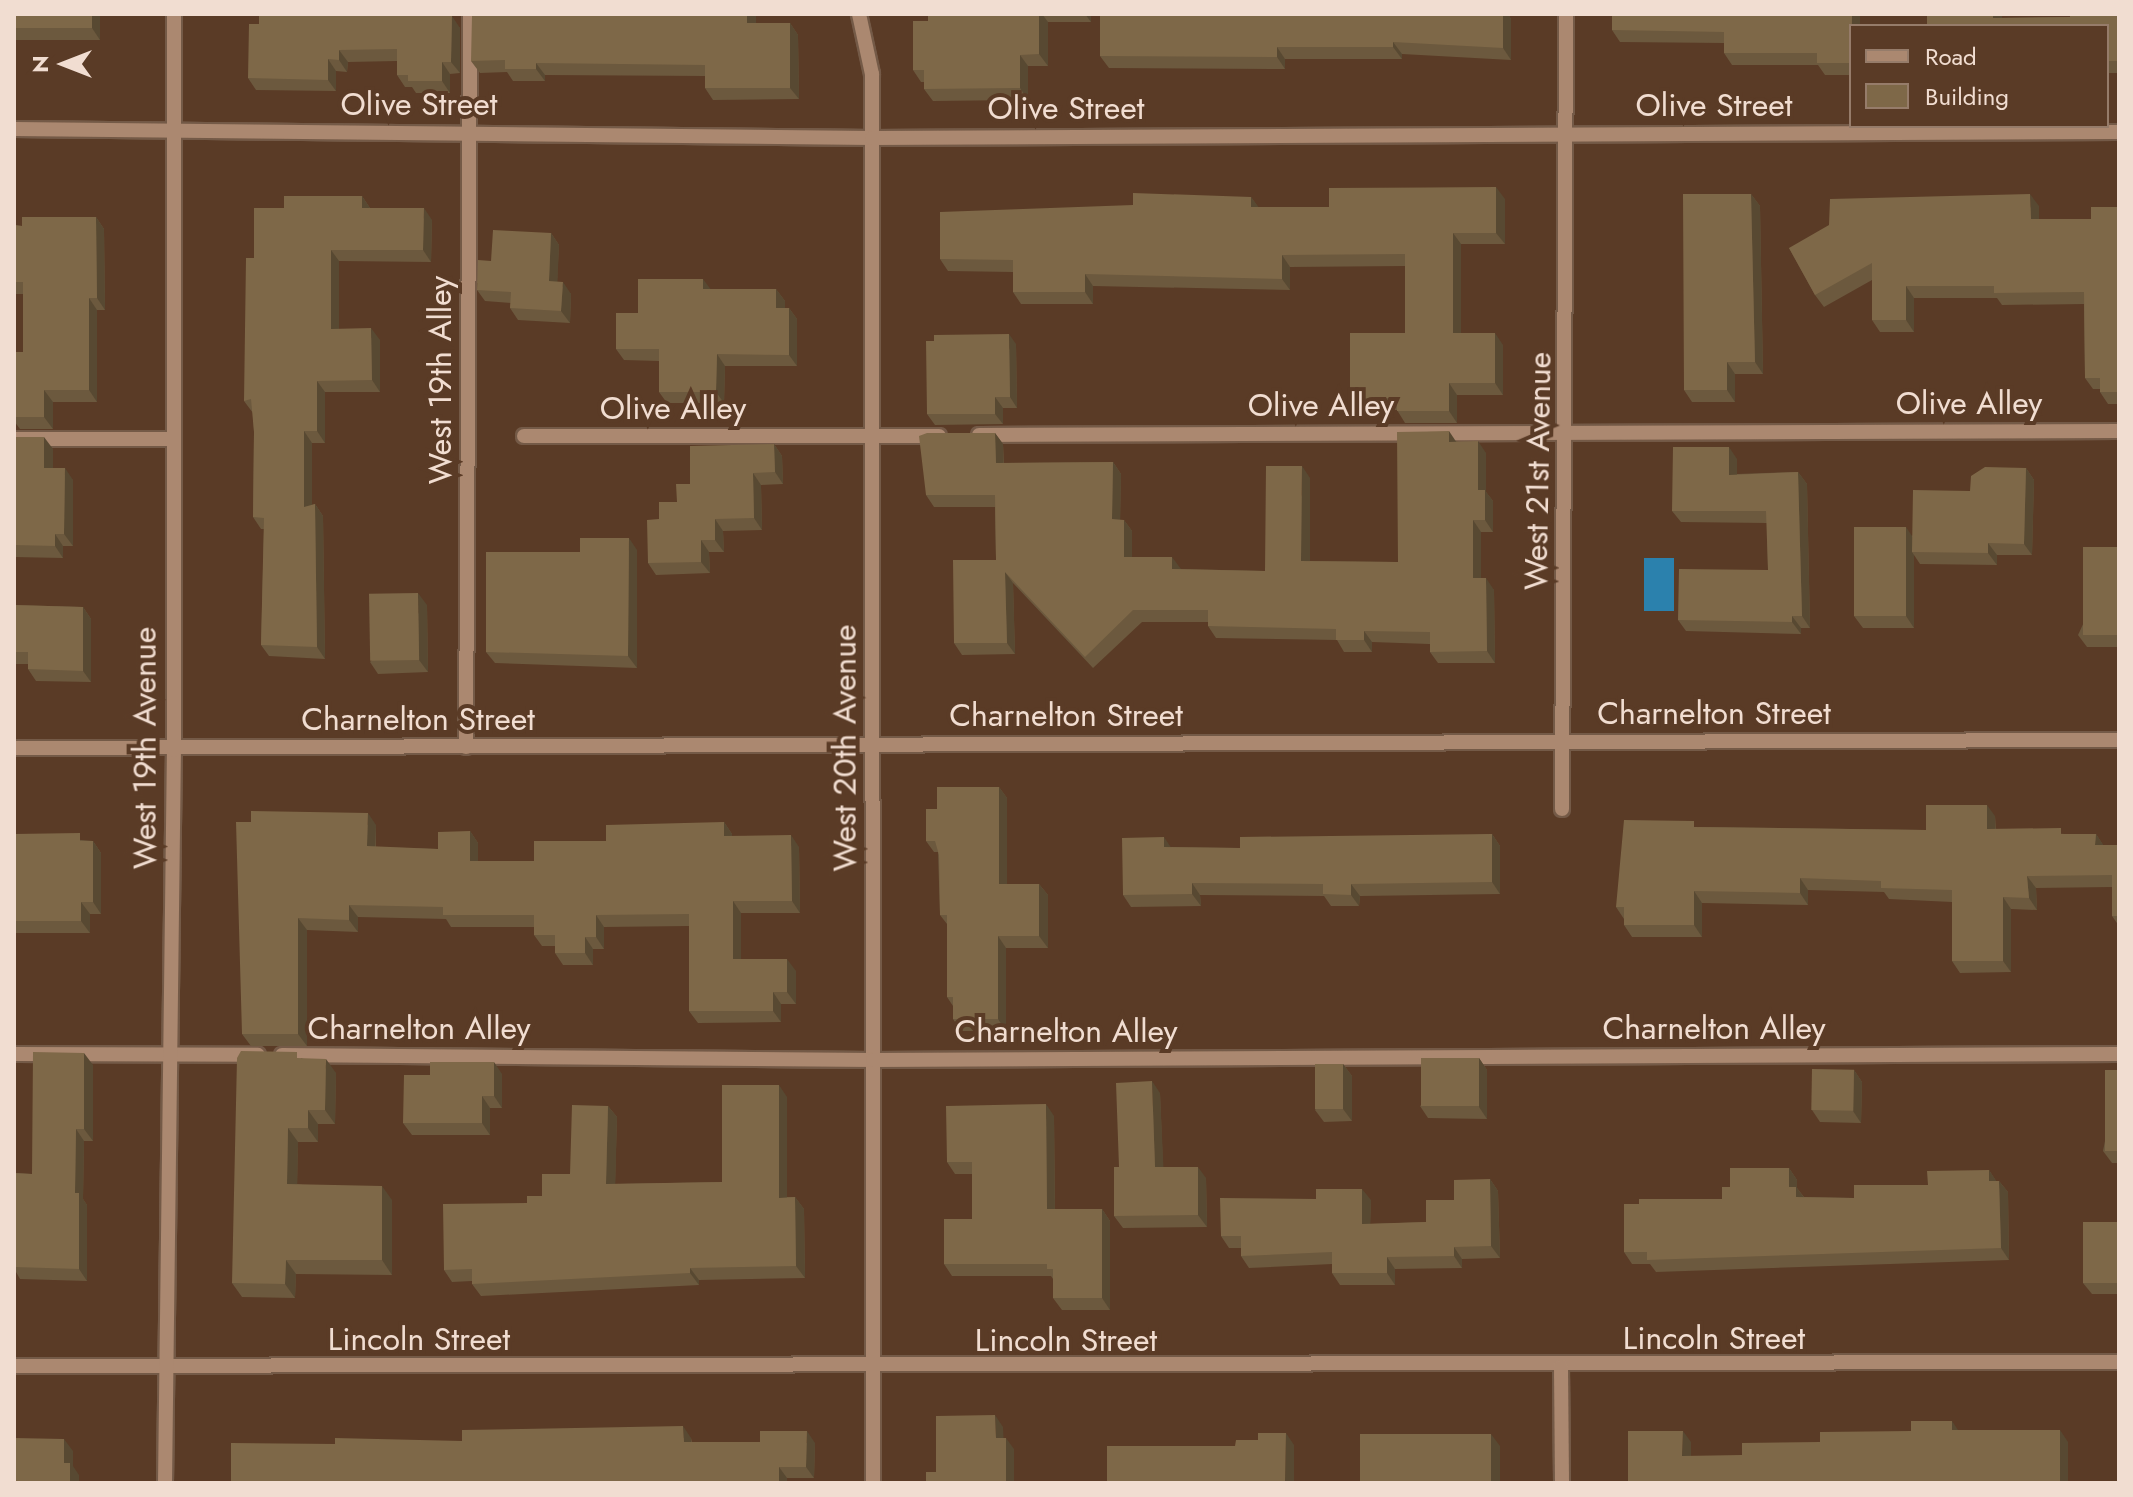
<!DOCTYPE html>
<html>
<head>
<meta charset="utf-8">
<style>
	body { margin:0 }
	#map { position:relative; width:2133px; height:1497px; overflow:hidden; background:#5a3b26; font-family:Jost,sans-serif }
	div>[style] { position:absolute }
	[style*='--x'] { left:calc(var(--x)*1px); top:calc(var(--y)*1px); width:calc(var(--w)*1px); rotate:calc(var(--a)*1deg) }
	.water>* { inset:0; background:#2b81ad; transform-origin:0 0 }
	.roads { filter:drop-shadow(2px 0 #745a47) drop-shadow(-2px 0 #745a47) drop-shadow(0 2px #745a47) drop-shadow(0 -2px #745a47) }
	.minor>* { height:14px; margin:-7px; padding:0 7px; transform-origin:7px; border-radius:7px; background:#ab8870 }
	.wall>* { inset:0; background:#6c593e; transform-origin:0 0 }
	.shaded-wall>* { inset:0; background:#584932; transform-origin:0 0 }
	.building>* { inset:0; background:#7e6848; transform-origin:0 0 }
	span { translate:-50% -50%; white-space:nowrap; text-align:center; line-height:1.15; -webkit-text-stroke:8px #5a3b26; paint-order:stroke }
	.street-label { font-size:32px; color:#f1ddd1 }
	.frame { position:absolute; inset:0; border:16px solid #f1ddd1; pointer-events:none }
	.legend { position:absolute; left:1849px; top:24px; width:260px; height:104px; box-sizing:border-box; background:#5a3b26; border:2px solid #967c6a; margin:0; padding:10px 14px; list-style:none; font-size:24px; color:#f1ddd1 }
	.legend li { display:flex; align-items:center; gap:16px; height:40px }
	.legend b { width:40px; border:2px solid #967c6a }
	.north { position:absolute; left:24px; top:24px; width:80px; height:80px; -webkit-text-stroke:6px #5a3b26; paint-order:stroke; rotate:270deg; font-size:22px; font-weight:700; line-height:32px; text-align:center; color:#f1ddd1 }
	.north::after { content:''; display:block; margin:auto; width:28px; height:36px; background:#f1ddd1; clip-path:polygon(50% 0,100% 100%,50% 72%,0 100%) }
</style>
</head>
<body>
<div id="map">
	<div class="water">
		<i style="left:1644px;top:558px;width:30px;height:53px"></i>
	</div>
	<div class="roads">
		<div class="minor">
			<i style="--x:859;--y:14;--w:61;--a:77.8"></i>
			<i style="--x:872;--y:74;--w:1409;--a:89.96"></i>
			<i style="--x:14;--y:129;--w:858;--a:0.6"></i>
			<i style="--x:872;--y:138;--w:1247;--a:-0.28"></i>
			<i style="--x:979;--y:435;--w:1140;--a:-0.2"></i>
			<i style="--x:524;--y:436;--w:415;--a:0"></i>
			<i style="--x:14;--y:439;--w:160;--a:0"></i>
			<i style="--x:466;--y:747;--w:733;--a:-89.69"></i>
			<i style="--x:14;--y:748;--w:2105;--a:-0.22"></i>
			<i style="--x:1562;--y:809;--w:795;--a:-89.71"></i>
			<i style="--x:14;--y:1054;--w:244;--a:0.2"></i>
			<i style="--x:282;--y:1055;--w:591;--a:0.48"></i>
			<i style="--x:873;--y:1060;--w:1246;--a:-0.28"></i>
			<i style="--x:14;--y:1366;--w:2105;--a:-0.11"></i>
			<i style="--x:1561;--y:1367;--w:116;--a:89.5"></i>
			<i style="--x:165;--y:1483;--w:733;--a:-89.3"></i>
			<i style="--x:174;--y:750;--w:736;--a:-90"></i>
		</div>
	</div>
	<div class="wall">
		<i style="left:14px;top:14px;width:86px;height:26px"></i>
		<i style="clip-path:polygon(259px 14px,447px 14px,447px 16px,460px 28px,460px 73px,450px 74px,450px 93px,416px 93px,412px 87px,405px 87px,397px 75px,397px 61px,348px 62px,347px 72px,336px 71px,336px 91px,256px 90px,248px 78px,259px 24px)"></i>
		<i style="clip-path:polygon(514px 14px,756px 14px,756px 23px,790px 23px,798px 35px,799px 99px,713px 100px,705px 88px,705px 76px,545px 75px,545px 81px,513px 81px,507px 72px,480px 73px,471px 61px,514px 16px)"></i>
		<i style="clip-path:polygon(928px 14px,1091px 14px,1091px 22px,1048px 22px,1048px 66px,1028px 66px,1028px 100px,933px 101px,924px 89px,924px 82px,921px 82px,913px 70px,928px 21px)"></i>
		<i style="clip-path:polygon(1100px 14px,1508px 14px,1511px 19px,1511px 60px,1402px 54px,1402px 59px,1285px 59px,1285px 69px,1109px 68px,1100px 56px)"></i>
		<i style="clip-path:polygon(1860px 14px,1860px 26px,1851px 26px,1851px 75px,1825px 75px,1818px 65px,1732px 65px,1724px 53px,1724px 43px,1620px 42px,1612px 30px)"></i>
		<i style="clip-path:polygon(2002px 14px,2002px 18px,2070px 17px,2119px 14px,2119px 73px,2107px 73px,2107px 26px,1927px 26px)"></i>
		<i style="clip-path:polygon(1751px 194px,1760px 206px,1763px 374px,1735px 374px,1735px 402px,1692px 402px,1684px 390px)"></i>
		<i style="clip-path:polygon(362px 196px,370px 208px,432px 220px,431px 262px,339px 261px,339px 329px,380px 340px,380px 392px,325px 392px,325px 443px,312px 443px,312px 505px,315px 504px,323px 516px,325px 659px,269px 656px,261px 645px,264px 529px,261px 529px,253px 517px,254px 432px,253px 413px,244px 401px,284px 208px)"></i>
		<i style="clip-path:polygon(1251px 197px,1258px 207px,1329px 207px,1505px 199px,1505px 244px,1461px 244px,1461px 333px,1503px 345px,1503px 395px,1457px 395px,1457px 423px,1405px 423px,1397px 410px,1358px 410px,1350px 398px,1405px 333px,1405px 266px,1290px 267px,1290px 290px,1093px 286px,1093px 304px,1021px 304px,1013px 292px,1013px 272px,948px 271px,940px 259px,1133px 205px)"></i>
		<i style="clip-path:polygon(2039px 206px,2039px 219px,2091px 219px,2119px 207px,2119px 404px,2108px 404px,2100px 392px,2100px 389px,2093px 389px,2085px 378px,2084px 304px,2002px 305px,1997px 298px,1914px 298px,1914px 332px,1880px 332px,1872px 320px,1872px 280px,1824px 307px,1815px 295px,1789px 248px)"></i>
		<i style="clip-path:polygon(96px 217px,104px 229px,105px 310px,97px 310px,97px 402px,53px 402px,53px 429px,20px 429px,14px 421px,14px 352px,23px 352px,23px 294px,14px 294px,14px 225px,22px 226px)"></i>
		<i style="clip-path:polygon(551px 233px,559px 245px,557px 282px,571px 294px,570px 323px,518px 320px,510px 308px,511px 303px,485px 301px,477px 290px,491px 261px)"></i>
		<i style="clip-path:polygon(710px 289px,776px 289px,785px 301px,785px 308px,789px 308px,797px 319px,797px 366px,725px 366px,724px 403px,667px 403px,659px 392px,659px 361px,624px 360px,616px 349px,638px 313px)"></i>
		<i style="clip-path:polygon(1016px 344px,1017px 408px,1003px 408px,1003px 424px,935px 425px,927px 414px)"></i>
		<i style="clip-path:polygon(995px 433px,1003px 444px,1004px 463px,1113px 462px,1121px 474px,1120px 520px,1124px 520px,1132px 531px,1132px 557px,1181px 569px,1265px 571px,1310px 478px,1310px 561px,1398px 562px,1456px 441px,1486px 453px,1486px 492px,1493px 501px,1493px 532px,1481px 532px,1481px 578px,1494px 590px,1495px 663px,1438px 663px,1430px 652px,1430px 644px,1372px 642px,1372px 652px,1344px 652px,1337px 640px,1216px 638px,1208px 626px,1208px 622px,1142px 622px,1093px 668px,1013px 583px,1015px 654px,962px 655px,954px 643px,996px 560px,995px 507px,934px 507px,926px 495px)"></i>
		<i style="clip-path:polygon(14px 437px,53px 449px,53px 468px,73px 480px,73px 546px,63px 546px,63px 558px,14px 557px)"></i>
		<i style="clip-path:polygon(774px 444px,782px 456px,783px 484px,761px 485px,762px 530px,723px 531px,724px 552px,709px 552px,710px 573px,656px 575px,648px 563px,659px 519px,677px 502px,690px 484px)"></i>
		<i style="clip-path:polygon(1737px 459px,1737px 474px,1798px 472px,1807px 484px,1810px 628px,1801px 628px,1801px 634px,1686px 631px,1678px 620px,1768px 570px,1767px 523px,1681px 522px,1672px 511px)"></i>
		<i style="clip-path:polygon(2026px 468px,2034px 480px,2032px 555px,1997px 555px,1997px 565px,1920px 564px,1914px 555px,1914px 628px,1863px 628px,1854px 616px,1912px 536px,1970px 491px)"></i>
		<i style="clip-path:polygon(2119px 547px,2119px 647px,2087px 647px,2078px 635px)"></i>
		<i style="clip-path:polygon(637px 550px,637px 668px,495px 663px,486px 652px,580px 552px)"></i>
		<i style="clip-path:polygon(14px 605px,83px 607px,91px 619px,91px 682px,36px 681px,28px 669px,28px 664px,14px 664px)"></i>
		<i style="clip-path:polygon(427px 605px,428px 672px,378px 674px,370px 662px)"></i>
		<i style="clip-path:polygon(999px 787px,1007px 798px,1007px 884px,1039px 884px,1048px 895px,1048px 948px,1006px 948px,1006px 1031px,961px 1031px,953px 1019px,953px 1006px,947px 997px,947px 924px,940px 915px,938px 852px,934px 852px,926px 841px,937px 809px)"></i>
		<i style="clip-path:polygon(1995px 816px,1996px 829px,2065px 834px,2096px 834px,2103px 845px,2119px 845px,2119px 926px,2112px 916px,2112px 887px,2036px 888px,2037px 910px,2011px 909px,2011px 972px,1960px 973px,1952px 961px,1952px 902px,1889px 899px,1884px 892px,1808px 890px,1808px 905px,1702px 903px,1702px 937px,1632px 937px,1624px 925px,1624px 919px,1616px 907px,1699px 827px,1926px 830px)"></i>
		<i style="clip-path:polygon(251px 822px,376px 825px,376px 847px,438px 849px,470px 831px,478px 843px,478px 861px,534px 861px,606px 841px,724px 822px,732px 834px,732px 836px,799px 847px,800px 913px,741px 913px,741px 959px,796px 971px,796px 1004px,781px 1004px,781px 1022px,698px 1023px,689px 1011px,689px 926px,604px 927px,604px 949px,593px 949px,593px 965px,563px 965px,555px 953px,555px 946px,542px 946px,534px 935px,534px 927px,451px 927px,446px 919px,358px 917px,358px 932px,307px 930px,307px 1046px,251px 1046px,242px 1034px)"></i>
		<i style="clip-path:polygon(14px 834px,93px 841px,101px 853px,101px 914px,90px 914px,90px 933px,14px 933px)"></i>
		<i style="clip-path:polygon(1492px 834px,1500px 846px,1500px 894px,1360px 896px,1359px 906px,1331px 906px,1324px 896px,1200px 895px,1201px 906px,1131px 907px,1123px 895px,1171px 847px,1240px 848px)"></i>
		<i style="clip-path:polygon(301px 1058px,336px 1073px,335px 1124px,318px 1124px,318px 1142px,298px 1142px,297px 1184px,392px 1200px,392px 1275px,296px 1274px,295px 1298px,242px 1297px,232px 1283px)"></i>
		<i style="clip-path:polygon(1479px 1058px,1487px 1070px,1487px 1119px,1428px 1118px,1420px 1106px)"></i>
		<i style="clip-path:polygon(1343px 1064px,1352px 1076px,1352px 1121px,1324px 1122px,1315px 1110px)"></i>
		<i style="clip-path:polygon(93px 1065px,93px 1141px,84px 1141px,83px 1199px,87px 1205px,87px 1281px,20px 1279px,16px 1272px,14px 1272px,14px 1173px,32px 1174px)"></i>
		<i style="clip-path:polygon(1854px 1070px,1862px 1082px,1861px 1123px,1820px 1122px,1812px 1110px)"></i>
		<i style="clip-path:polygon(2119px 1070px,2119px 1163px,2112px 1163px,2103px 1151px)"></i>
		<i style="clip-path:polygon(502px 1074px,502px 1108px,490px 1108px,490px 1135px,412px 1135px,403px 1123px)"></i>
		<i style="clip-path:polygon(1160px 1093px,1163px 1167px,1206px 1178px,1207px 1227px,1123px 1228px,1114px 1216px,1119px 1167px)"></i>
		<i style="clip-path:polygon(787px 1097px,787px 1197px,795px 1197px,804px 1209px,805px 1278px,699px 1280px,699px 1285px,481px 1296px,472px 1284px,472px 1281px,452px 1282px,444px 1270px,527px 1203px,542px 1196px,570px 1174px,608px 1106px,617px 1117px,615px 1184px,722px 1182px)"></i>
		<i style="clip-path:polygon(1054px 1116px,1055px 1209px,1102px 1209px,1110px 1221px,1110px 1310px,1062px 1310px,1053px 1298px,1053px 1279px,1051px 1276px,952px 1276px,944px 1264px,972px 1219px,972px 1174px,955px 1174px,947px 1162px)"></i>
		<i style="clip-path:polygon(1789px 1168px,1797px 1180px,1797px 1188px,1804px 1197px,1854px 1198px,1928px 1185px,1989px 1170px,1996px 1181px,1999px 1181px,2008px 1192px,2009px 1260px,1656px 1272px,1650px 1264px,1632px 1264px,1624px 1252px,1639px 1204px,1722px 1199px,1730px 1187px)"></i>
		<i style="clip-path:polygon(1490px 1179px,1498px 1191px,1500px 1258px,1462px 1259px,1462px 1268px,1395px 1269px,1395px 1285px,1340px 1285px,1332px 1273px,1332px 1264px,1249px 1268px,1241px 1256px,1241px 1248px,1229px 1248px,1221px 1236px,1371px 1200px,1370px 1224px,1426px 1222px,1454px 1200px)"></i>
		<i style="clip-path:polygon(2119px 1222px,2119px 1294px,2092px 1294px,2083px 1283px)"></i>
		<i style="clip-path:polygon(691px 1438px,692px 1442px,815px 1443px,814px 1478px,787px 1478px,787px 1483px,232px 1483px,231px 1481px,335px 1444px)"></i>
	</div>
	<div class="shaded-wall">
		<i style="clip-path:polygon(92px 14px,100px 14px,100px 40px,92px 28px)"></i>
		<i style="clip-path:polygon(747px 14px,756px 14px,756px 35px,747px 23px)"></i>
		<i style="clip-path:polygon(1039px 14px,1042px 14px,1048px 22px,1048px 66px,1039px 54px)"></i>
		<i style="clip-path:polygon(1085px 14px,1091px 14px,1091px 22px)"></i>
		<i style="clip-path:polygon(1503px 14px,1508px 14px,1511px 19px,1511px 60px,1503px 48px)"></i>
		<i style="left:1852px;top:14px;width:8px;height:12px"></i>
		<i style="clip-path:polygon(1993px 14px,2002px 14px,2002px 26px,1993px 18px)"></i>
		<i style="clip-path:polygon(452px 16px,460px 28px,460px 73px,451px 62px)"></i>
		<i style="clip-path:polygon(790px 23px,798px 35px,799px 99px,790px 88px)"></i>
		<i style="clip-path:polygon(1393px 42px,1402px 54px,1402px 59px,1393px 47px)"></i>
		<i style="clip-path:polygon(1277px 47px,1285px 59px,1285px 69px,1277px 57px)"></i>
		<i style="clip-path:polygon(339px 50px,348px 62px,347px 72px,339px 60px)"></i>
		<i style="clip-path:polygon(1020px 55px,1028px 66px,1028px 100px,1020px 88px)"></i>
		<i style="clip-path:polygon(328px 59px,336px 71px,336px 91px,328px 80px)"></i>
		<i style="clip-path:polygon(442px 62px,450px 74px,450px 93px,442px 81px)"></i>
		<i style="clip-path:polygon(536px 63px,545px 75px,545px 81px,536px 69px)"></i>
		<i style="clip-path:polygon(1496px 187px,1505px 199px,1505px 244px,1496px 233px)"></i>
		<i style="clip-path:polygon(1751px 194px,1760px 206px,1763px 374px,1755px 362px)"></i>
		<i style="clip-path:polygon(2030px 194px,2039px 206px,2039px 231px,2031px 219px)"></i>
		<i style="clip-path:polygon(362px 196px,370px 208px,362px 208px)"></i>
		<i style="clip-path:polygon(1251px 197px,1260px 209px,1251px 207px)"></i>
		<i style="clip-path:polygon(424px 208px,432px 220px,431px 262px,423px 250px)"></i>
		<i style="clip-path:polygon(96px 217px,104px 229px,105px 310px,97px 298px)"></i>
		<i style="clip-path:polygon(551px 233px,559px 245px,557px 293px,549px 281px)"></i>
		<i style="clip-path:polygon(1453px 233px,1461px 244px,1461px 345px,1453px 333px)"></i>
		<i style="clip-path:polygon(331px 250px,339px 261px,339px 340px,331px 329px)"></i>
		<i style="clip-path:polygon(1282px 255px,1290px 267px,1290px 290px,1282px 279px)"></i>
		<i style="clip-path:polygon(1085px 274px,1093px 286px,1093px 304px,1085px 292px)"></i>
		<i style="clip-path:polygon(703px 279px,712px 291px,703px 289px)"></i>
		<i style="clip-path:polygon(563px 282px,571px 294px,570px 323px,561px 311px)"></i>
		<i style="clip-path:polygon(1906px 286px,1914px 298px,1914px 332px,1906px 320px)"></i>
		<i style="clip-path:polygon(776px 289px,785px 301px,785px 319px,776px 308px)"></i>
		<i style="clip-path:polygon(89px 298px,97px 310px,97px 402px,89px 390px)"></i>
		<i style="clip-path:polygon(789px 308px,797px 319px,797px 366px,789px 355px)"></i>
		<i style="clip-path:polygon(371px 328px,380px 340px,380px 392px,372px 380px)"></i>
		<i style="clip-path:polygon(1495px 333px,1503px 345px,1503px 395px,1495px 383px)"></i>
		<i style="clip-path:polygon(1009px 334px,1016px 344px,1017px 408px,1010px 397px)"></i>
		<i style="clip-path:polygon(717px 354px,725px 366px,724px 403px,716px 392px)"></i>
		<i style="clip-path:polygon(1727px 362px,1735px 374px,1735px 402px,1727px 390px)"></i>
		<i style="clip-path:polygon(317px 381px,325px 392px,325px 443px,317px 431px)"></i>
		<i style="clip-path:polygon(1449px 383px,1457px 395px,1457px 423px,1449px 411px)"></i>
		<i style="clip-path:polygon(44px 390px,53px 402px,53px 429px,44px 417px)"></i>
		<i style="clip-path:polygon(995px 397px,1003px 408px,1003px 424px,995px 414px)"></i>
		<i style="clip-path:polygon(304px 431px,312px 443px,312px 519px,304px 507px)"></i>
		<i style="clip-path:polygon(1449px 431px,1457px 443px,1449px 442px)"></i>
		<i style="clip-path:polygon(995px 433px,1003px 444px,1004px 475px,996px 463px)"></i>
		<i style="clip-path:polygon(44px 437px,53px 449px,53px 480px,44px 468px)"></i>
		<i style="clip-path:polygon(1478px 441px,1486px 453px,1486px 492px,1493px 501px,1493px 532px,1485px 520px,1478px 490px)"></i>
		<i style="clip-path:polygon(774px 444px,782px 456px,783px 484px,775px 472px)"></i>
		<i style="clip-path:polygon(1729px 447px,1737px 459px,1737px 487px,1729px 475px)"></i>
		<i style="clip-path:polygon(1113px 462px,1121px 474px,1120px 531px,1112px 519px)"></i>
		<i style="clip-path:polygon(1302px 466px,1310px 478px,1310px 573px,1301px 561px)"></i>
		<i style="clip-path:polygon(65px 468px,73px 480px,73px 546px,64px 534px)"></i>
		<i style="clip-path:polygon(2026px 468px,2034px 480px,2032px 555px,2024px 544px)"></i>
		<i style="clip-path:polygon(1798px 472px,1807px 484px,1810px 628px,1802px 616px)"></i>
		<i style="clip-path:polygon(753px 473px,761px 485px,762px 530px,754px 518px)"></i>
		<i style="clip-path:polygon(315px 504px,323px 516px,325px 659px,317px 647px)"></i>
		<i style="clip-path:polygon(715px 519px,723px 531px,724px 552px,715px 540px)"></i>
		<i style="clip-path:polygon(1124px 520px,1132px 531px,1132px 569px,1124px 557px)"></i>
		<i style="clip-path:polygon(1473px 520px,1481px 532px,1481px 590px,1473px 578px)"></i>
		<i style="clip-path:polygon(1906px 527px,1914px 539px,1912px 552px,1914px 555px,1914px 628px,1906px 616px)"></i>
		<i style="clip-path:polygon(55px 534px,63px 546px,63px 558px,55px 546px)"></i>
		<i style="clip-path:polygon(629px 538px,637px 550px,637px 668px,628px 656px)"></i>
		<i style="clip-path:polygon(701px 540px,709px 552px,710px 573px,701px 562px)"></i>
		<i style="clip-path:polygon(1988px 543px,1997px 555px,1997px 565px,1988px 553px)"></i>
		<i style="clip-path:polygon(1172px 557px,1181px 569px,1172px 569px)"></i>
		<i style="clip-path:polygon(1005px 572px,1013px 583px,1015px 654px,1007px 643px)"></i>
		<i style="clip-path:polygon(1486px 578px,1494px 590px,1495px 663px,1487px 651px)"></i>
		<i style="clip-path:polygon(418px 593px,427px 605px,428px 672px,419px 660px)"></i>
		<i style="clip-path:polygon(83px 607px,91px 619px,91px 682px,83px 671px)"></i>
		<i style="clip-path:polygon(1792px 616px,1801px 628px,1801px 634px,1792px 622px)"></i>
		<i style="clip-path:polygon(1364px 631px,1372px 642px,1372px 652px,1364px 640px)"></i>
		<i style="clip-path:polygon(999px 787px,1007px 798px,1007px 896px,999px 884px)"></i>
		<i style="clip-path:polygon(1987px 805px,1995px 816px,1996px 841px,1987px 829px)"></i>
		<i style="clip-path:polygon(368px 813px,376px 825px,375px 858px,367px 846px)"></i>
		<i style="clip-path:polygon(724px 822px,732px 834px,732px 848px,724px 836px)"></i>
		<i style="clip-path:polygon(470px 831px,478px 843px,478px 873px,470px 861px)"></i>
		<i style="clip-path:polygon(1492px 834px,1500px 846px,1500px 894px,1492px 882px)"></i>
		<i style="clip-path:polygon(2096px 834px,2104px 846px,2095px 845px)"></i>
		<i style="clip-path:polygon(791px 835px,799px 847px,800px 913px,792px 901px)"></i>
		<i style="clip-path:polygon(1164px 837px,1172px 849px,1164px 847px)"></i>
		<i style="clip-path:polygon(93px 841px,101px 853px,101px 914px,93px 902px)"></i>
		<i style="clip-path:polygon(2027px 876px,2036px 888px,2037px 910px,2029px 898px)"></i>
		<i style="clip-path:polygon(1800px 878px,1808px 890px,1808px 905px,1800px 893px)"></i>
		<i style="clip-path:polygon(1192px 883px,1200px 895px,1201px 906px,1192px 894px)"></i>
		<i style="clip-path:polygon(1039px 884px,1048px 895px,1048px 948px,1039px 936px)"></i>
		<i style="clip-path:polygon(1351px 884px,1360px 896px,1359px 906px,1351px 895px)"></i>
		<i style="clip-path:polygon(1694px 891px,1702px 903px,1702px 937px,1694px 925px)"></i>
		<i style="clip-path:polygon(2003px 897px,2011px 909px,2011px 972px,2003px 961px)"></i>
		<i style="clip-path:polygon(733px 901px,741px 913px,741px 971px,733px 959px)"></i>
		<i style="clip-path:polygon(81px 902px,90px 914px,90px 933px,81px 921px)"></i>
		<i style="clip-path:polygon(349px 905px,358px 917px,358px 932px,349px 920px)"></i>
		<i style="clip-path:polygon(596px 915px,604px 927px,604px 949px,596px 937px)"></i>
		<i style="clip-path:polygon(298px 918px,307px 930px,307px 1046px,298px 1034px)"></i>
		<i style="clip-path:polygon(998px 936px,1006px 948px,1006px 1031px,998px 1019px)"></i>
		<i style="clip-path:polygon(585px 937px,593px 949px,593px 965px,585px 953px)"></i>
		<i style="clip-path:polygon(787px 959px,796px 971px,796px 1004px,787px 992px)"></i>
		<i style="clip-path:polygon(773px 992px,781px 1004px,781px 1022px,773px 1011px)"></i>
		<i style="clip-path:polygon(84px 1053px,93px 1065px,93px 1141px,84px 1129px)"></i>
		<i style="clip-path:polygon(1479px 1058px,1487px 1070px,1487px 1119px,1479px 1107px)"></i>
		<i style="clip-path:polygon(326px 1059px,336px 1073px,335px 1124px,325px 1110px)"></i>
		<i style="clip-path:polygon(494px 1062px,502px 1074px,502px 1108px,494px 1096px)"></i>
		<i style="clip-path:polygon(1343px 1064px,1352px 1076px,1352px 1121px,1343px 1109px)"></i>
		<i style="clip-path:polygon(1854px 1070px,1862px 1082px,1861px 1123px,1853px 1111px)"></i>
		<i style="clip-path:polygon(1152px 1081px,1160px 1093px,1164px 1179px,1155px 1167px)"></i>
		<i style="clip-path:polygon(779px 1085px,787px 1097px,787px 1209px,779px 1198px)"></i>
		<i style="clip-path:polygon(482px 1096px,490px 1108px,490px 1135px,482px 1123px)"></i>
		<i style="clip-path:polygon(1046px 1104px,1054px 1116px,1055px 1221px,1047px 1209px)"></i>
		<i style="clip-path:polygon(608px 1106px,617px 1117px,615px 1196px,606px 1184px)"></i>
		<i style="clip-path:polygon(308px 1110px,318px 1124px,318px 1142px,308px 1128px)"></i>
		<i style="clip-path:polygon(288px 1128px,298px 1142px,297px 1198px,287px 1184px)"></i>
		<i style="clip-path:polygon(76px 1129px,84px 1141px,83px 1199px,87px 1205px,87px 1281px,79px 1269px,75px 1193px)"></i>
		<i style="clip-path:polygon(1198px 1167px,1206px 1178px,1207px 1227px,1198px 1215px)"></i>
		<i style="clip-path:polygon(1789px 1168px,1797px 1180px,1797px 1188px,1805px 1199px,1805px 1209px,1789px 1187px)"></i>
		<i style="clip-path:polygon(1989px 1170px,1997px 1182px,1989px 1181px)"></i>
		<i style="clip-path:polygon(1490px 1179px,1498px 1191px,1500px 1258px,1491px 1246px)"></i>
		<i style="clip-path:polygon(1999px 1181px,2008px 1192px,2009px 1260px,2001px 1248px)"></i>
		<i style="clip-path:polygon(382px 1186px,392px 1200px,392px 1275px,382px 1260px)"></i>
		<i style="clip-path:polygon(1362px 1189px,1371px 1200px,1370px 1236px,1362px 1224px)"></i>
		<i style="clip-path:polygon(795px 1197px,804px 1209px,805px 1278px,796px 1266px)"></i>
		<i style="clip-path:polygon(1102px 1209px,1110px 1221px,1110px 1310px,1102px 1298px)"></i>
		<i style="clip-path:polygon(1454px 1247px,1462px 1259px,1462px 1268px,1454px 1256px)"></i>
		<i style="clip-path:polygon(1387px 1257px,1395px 1269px,1395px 1285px,1387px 1273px)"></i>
		<i style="clip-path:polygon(286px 1260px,296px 1274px,295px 1298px,285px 1284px)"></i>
		<i style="clip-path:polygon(690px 1268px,699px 1280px,699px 1285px,690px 1273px)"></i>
		<i style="clip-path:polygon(995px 1415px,1003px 1427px,1004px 1449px,996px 1438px)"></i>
		<i style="clip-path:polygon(1952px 1421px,1960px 1433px,1952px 1430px)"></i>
		<i style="clip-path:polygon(683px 1426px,691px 1438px,692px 1453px,684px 1442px)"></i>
		<i style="clip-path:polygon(2060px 1430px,2068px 1442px,2068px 1483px,2060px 1483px)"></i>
		<i style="clip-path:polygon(807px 1431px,815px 1443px,814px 1478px,806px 1467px)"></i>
		<i style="clip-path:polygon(1683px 1431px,1691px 1442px,1691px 1468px,1682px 1456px)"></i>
		<i style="clip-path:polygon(1286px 1433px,1294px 1445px,1294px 1483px,1285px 1483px)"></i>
		<i style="clip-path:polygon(1491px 1434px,1500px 1446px,1500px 1483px,1491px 1483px)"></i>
		<i style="clip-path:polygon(1006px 1438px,1014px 1449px,1014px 1483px,1006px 1483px)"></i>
		<i style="clip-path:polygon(64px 1439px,73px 1451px,73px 1466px,79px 1475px,79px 1483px,70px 1483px,64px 1463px)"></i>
		<i style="clip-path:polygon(779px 1467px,787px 1478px,787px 1483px,779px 1483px)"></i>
	</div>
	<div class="building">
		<i style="left:14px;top:14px;width:78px;height:14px"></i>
		<i style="clip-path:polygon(259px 14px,438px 14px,438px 16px,452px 16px,451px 62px,442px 62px,442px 81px,408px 81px,408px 75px,397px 75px,397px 49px,339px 50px,339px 60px,328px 59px,328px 80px,248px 78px,249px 24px,259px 24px)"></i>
		<i style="clip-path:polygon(514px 14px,747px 14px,747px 23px,790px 23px,790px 88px,705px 88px,705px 65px,536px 63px,536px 69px,505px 69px,505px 60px,471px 61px,472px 16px,514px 16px)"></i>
		<i style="clip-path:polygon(928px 14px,1039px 14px,1039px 54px,1020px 55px,1020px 88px,924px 89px,924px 70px,913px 70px,913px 21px,928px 21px)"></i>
		<i style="clip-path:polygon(1100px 14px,1503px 14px,1503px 48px,1393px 42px,1393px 47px,1277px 47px,1277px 57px,1100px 56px)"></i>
		<i style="clip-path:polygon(1612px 14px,1852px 14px,1851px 63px,1817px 63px,1817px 53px,1724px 53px,1724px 32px,1612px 30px)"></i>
		<i style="clip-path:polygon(1927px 14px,1993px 14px,1993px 18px,2070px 17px,2070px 14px,2119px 14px,2119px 61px,2107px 61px,2107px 26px,1927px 26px)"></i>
		<i style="clip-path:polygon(1496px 187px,1496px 233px,1453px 233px,1453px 333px,1495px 333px,1495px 383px,1449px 383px,1449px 411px,1397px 411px,1397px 398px,1350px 398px,1350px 333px,1405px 333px,1405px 254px,1282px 255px,1282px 279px,1085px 274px,1085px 292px,1013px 292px,1013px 260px,940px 259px,940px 212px,1133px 205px,1133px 193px,1251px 197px,1251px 207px,1329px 207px,1329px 188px)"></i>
		<i style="clip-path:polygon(1683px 194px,1751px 194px,1755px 362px,1727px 362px,1727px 390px,1684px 390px)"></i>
		<i style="clip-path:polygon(2030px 194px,2031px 219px,2091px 219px,2091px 207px,2119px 207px,2119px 392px,2100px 392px,2100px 378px,2085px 378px,2084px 292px,1994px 293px,1994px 286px,1906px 286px,1906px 320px,1872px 320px,1872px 263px,1815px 295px,1789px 248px,1829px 225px,1830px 199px)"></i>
		<i style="clip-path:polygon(284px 196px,362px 196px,362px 208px,424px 208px,423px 250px,331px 250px,331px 329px,371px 328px,372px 380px,317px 381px,317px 431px,304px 431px,304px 507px,315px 504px,317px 647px,261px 645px,264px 518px,253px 517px,254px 432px,251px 399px,244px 401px,246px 258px,254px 258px,254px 208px,284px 208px)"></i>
		<i style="clip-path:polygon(22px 217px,96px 217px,97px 298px,89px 298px,89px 390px,44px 390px,44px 417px,14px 417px,14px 352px,23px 352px,23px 282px,14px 282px,14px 225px,22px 226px)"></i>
		<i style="clip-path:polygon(493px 230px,551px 233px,549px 281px,563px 282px,561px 311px,510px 308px,511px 292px,477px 290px,478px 260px,491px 261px)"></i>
		<i style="clip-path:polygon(638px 279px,703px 279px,703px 289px,776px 289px,776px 308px,789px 308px,789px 355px,717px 354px,716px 392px,659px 392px,659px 349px,616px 349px,616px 313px,638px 313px)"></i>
		<i style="clip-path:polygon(1009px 334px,1010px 397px,995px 397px,995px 414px,927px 414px,926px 341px,934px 341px,934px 335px)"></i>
		<i style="clip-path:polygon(1449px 431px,1449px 442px,1478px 441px,1478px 490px,1485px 490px,1485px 520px,1473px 520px,1473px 578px,1486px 578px,1487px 651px,1430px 652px,1430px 632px,1364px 631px,1364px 640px,1336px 640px,1336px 629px,1208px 626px,1208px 610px,1133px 610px,1085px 657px,1005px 572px,1007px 643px,954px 643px,953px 560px,996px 560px,995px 495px,926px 495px,919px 436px,927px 433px,995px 433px,996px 463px,1113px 462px,1112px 519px,1124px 520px,1124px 557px,1172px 557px,1172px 569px,1265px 571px,1266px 466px,1302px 466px,1301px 561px,1398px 562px,1397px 432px)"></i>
		<i style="clip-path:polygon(14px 437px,44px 437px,44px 468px,65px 468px,64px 534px,55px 534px,55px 546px,14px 545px)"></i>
		<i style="clip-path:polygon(774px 444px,775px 472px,753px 473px,754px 518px,715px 519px,715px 540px,701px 540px,701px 562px,648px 563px,647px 520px,659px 519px,659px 502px,677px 502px,676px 484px,690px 484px,690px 446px)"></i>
		<i style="clip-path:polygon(1673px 447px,1729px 447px,1729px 475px,1798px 472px,1802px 616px,1792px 616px,1792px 622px,1678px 620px,1679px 569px,1768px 570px,1766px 511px,1672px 511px)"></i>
		<i style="clip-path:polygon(1985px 467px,2026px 468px,2024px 544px,1988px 543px,1988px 553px,1912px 552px,1913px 490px,1970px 491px,1971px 476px)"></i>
		<i style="left:1854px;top:527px;width:52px;height:89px"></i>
		<i style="clip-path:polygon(580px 538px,629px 538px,628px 656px,486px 652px,486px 552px,580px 552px)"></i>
		<i style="left:2119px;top:547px;width:88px;height:36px;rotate:90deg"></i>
		<i style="left:418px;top:593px;width:67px;height:49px;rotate:89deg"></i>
		<i style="clip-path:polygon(14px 605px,83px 607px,83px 671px,28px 669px,28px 652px,14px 652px)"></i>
		<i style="clip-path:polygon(937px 787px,999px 787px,999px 884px,1039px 884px,1039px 936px,998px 936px,998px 1019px,953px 1019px,953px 997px,947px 997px,947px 915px,940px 915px,939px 855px,935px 841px,926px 841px,926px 809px,937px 809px)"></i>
		<i style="clip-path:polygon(1926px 805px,1987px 805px,1987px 829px,2061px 828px,2061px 834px,2096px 834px,2095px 845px,2119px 845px,2119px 916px,2112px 916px,2112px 875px,2027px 876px,2029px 898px,2003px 897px,2003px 961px,1952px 961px,1952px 890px,1881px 888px,1881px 881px,1800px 878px,1800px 893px,1694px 891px,1694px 925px,1624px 925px,1624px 907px,1616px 907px,1624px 820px,1694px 821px,1694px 827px,1926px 830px)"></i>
		<i style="clip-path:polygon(251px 811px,368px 813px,367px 846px,438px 849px,438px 832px,470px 831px,470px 861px,534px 861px,534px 841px,606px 841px,606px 825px,724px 822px,724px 836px,791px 835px,792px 901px,733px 901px,733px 959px,787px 959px,787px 992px,773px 992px,773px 1011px,689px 1011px,689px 914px,596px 915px,596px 937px,585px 937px,585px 953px,555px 953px,555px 935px,534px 935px,534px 915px,443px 915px,443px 907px,349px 905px,349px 920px,298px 918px,298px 1034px,242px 1034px,236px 822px,251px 822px)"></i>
		<i style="clip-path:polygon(80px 833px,80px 841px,93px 841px,93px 902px,81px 902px,81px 921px,14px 921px,14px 834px)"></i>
		<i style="clip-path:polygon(1492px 834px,1492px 882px,1351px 884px,1351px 895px,1323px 894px,1323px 884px,1192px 883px,1192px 894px,1123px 895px,1122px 838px,1164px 837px,1164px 847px,1240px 848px,1240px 837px)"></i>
		<i style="clip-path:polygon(241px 1051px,297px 1052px,297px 1058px,326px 1059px,325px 1110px,308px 1110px,308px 1128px,288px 1128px,287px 1184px,382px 1186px,382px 1260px,286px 1260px,285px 1284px,232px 1283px,237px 1058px)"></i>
		<i style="clip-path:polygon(33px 1052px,84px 1053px,84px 1129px,76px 1129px,75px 1193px,79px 1193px,79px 1269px,14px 1267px,14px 1173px,32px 1174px)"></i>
		<i style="left:1421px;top:1058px;width:58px;height:48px"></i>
		<i style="clip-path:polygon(430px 1062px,494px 1062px,494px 1096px,482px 1096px,482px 1123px,403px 1123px,404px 1075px,430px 1075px)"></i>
		<i style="left:1343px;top:1064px;width:45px;height:28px;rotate:90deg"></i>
		<i style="left:1812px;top:1069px;width:42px;height:41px;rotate:1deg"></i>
		<i style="left:2105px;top:1070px;width:14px;height:81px"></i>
		<i style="clip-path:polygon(1152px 1081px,1155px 1167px,1198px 1167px,1198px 1215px,1114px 1216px,1114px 1167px,1119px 1167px,1116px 1083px)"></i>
		<i style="clip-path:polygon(722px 1085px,779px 1085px,779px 1198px,795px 1197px,796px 1266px,690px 1268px,690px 1273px,472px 1284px,472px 1269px,444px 1270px,443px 1204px,527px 1203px,527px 1196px,542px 1196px,542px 1174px,570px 1174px,572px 1105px,608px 1106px,606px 1184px,722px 1182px)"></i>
		<i style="clip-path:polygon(1046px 1104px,1047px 1209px,1102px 1209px,1102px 1298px,1053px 1298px,1053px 1269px,1047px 1269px,1047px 1264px,944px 1264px,944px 1219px,972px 1219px,972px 1162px,947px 1162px,946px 1106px)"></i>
		<i style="clip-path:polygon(1730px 1168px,1789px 1168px,1789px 1187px,1796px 1187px,1796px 1197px,1854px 1198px,1854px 1185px,1928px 1185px,1927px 1171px,1989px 1170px,1989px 1181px,1999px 1181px,2001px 1248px,1647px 1260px,1647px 1252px,1624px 1252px,1624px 1204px,1639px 1204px,1639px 1199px,1722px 1199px,1722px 1187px,1730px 1187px)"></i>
		<i style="clip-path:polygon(1490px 1179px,1491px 1246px,1454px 1247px,1454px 1256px,1387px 1257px,1387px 1273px,1332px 1273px,1332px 1252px,1241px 1256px,1241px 1236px,1221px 1236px,1220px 1198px,1316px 1199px,1316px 1189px,1362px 1189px,1362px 1224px,1426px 1222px,1426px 1200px,1454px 1200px,1454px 1180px)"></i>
		<i style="left:2083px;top:1222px;width:36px;height:61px"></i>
		<i style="clip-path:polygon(995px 1415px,996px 1438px,1006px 1438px,1006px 1483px,926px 1483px,926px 1472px,936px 1472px,936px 1416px)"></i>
		<i style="clip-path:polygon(1911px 1421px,1952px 1421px,1952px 1430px,2060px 1430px,2060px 1483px,1628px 1483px,1628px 1431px,1683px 1431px,1682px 1456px,1742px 1455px,1742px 1443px,1820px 1442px,1820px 1432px,1911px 1431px)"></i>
		<i style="clip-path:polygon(683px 1426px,684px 1442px,760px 1442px,760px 1431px,807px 1431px,806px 1467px,779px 1467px,779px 1483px,243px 1483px,243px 1481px,231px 1481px,231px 1443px,335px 1444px,335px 1438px,462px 1441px,462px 1430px)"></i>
		<i style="clip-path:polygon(1258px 1433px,1286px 1433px,1285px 1483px,1107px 1483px,1107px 1446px,1235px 1446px,1236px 1440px,1258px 1440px)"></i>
		<i style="left:1360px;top:1434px;width:131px;height:49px"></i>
		<i style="clip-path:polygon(14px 1438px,64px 1439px,64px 1463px,70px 1463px,70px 1483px,14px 1483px)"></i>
	</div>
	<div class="street-label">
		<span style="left:419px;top:104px">Olive Street</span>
		<span style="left:1714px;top:105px">Olive Street</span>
		<span style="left:1066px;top:108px">Olive Street</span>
		<span style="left:440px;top:380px;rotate:-90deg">West 19th Alley</span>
		<span style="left:1969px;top:403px">Olive Alley</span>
		<span style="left:1321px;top:405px">Olive Alley</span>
		<span style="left:673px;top:408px">Olive Alley</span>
		<span style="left:1538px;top:471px;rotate:-89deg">West 21st Avenue</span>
		<span style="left:1714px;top:713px">Charnelton Street</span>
		<span style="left:1066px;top:715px">Charnelton Street</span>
		<span style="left:418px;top:719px">Charnelton Street</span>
		<span style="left:145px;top:748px;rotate:-90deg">West 19th Avenue</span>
		<span style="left:845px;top:748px;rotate:-90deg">West 20th Avenue</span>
		<span style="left:419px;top:1028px">Charnelton Alley</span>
		<span style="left:1714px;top:1028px">Charnelton Alley</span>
		<span style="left:1066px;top:1031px">Charnelton Alley</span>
		<span style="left:1714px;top:1338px">Lincoln Street</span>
		<span style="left:419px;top:1339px">Lincoln Street</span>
		<span style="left:1066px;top:1340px">Lincoln Street</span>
	</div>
	<div class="frame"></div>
	<ul class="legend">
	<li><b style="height:10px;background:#ab8870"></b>Road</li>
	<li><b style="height:22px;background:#7e6848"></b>Building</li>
	</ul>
	<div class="north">N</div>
</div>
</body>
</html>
